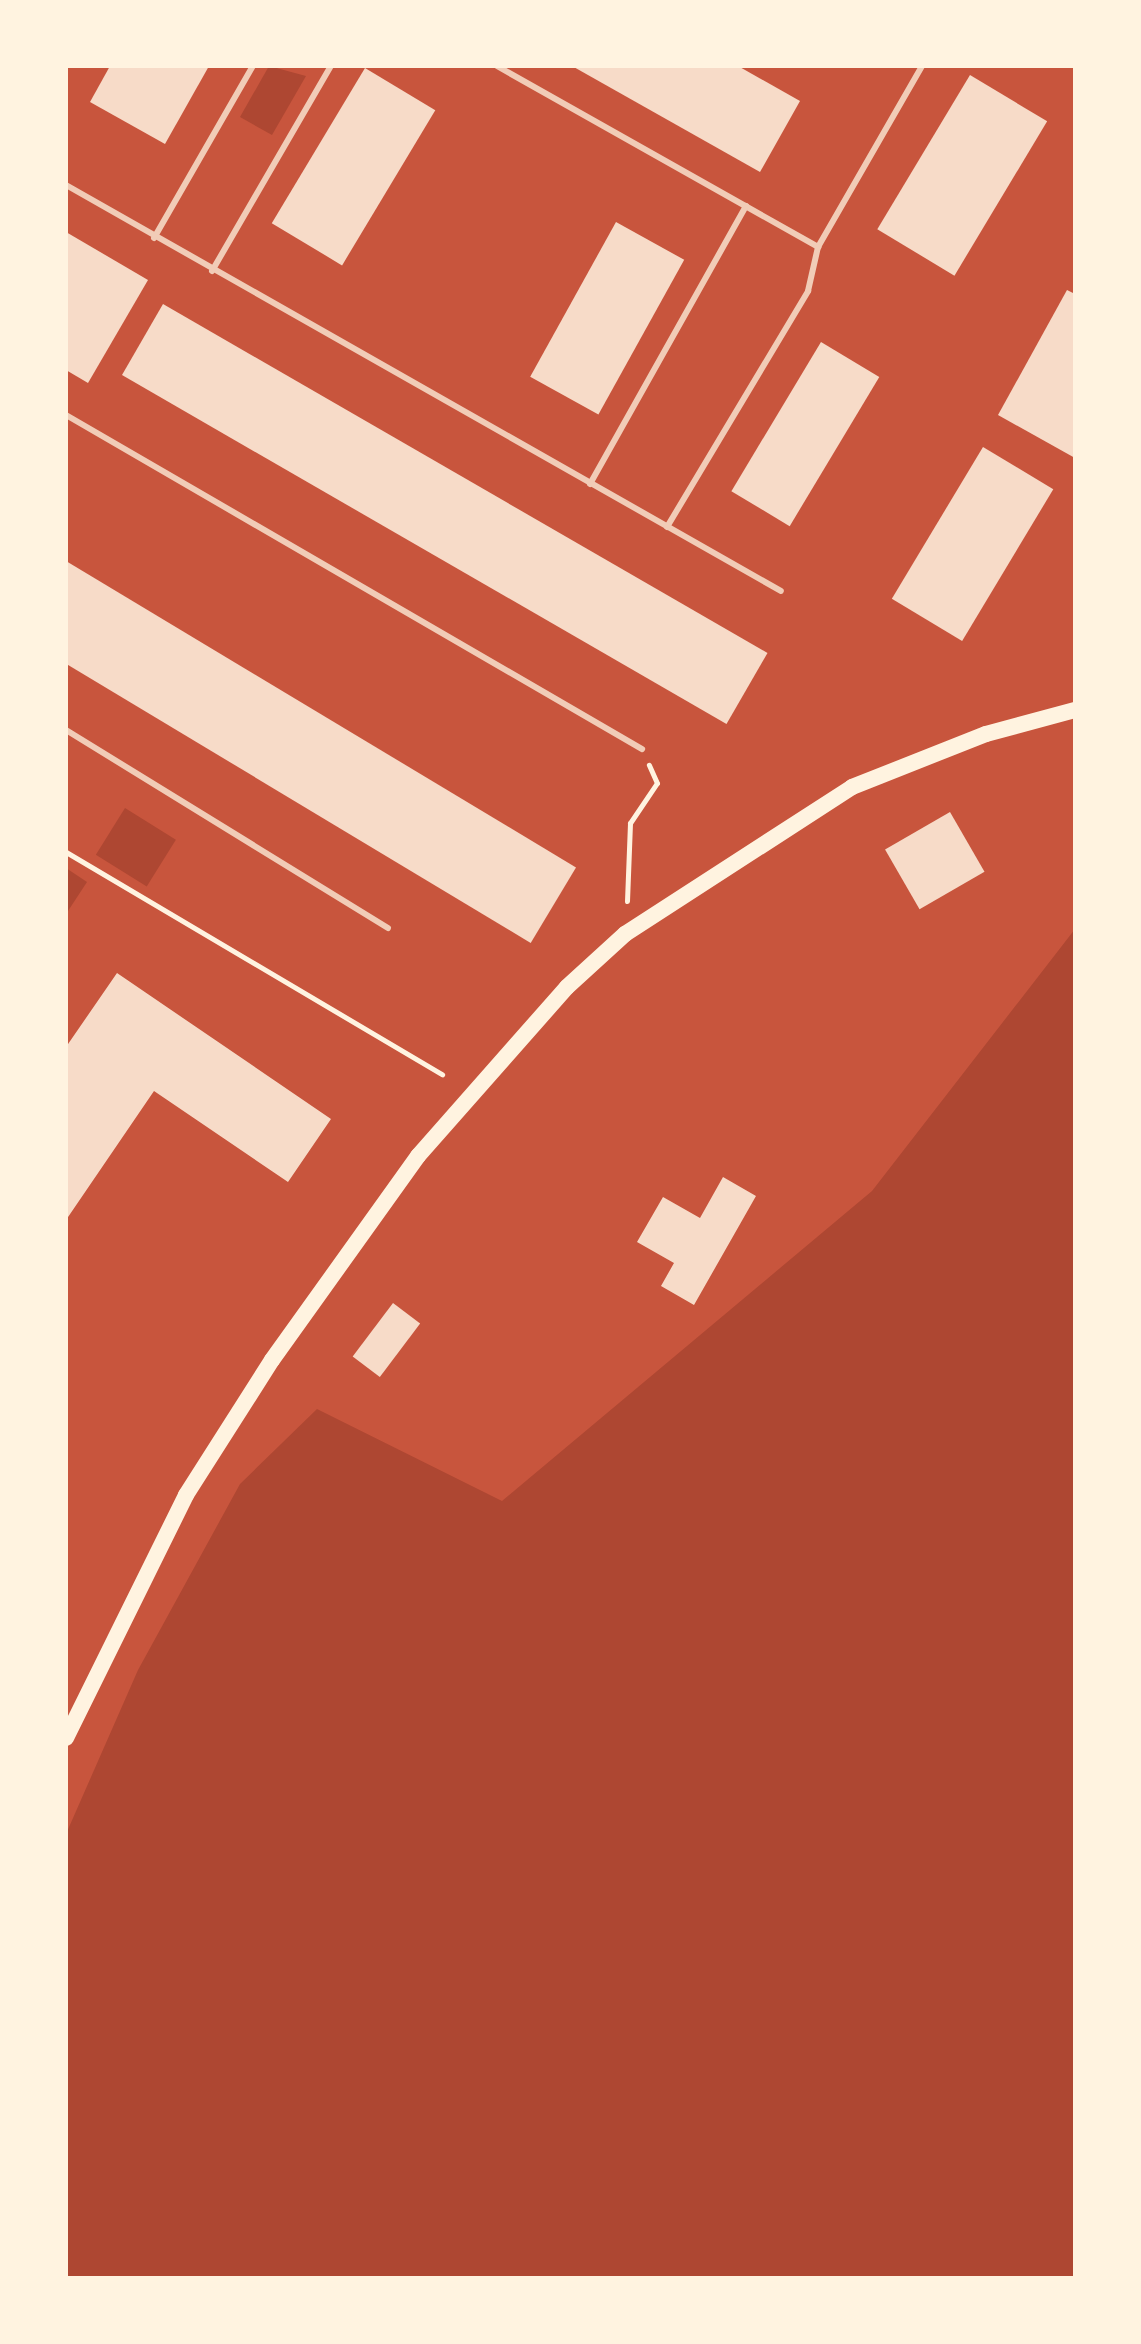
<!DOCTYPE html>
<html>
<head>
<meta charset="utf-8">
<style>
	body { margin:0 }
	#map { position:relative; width:1141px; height:2344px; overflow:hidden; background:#c8553d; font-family:"PT Sans",sans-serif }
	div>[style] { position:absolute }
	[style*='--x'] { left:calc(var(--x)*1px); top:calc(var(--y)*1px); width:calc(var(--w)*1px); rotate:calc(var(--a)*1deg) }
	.green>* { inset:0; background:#ae4732; transform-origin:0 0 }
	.building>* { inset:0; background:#f7dbc8; transform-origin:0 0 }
	.path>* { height:5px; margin:-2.5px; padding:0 2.5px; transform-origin:2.5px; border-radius:2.5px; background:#fff3e0 }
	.service>* { height:6px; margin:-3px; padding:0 3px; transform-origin:3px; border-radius:3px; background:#f1ccb7 }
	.secondary>* { height:16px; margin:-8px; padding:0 8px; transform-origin:8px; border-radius:8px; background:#fff3e0 }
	span { translate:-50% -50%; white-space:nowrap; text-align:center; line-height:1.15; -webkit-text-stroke:6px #fff3e0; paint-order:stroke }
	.frame { position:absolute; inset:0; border:68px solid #fff3e0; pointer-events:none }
</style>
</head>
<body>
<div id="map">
	<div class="green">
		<i style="clip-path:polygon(269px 66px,306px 76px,272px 135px,240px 117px)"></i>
		<i style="left:125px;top:808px;width:60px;height:55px;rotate:32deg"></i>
		<i style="clip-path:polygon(66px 868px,87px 882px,66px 914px)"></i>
		<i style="clip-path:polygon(1075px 929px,1075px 2278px,66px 2278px,66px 1834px,138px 1670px,240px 1484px,317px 1409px,502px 1501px,872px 1191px)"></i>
	</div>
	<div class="building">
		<i style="clip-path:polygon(110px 66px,209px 66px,165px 144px,90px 102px)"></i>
		<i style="clip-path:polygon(572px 66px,738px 66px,800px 101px,760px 172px)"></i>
		<i style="left:365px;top:68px;width:82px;height:181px;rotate:31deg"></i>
		<i style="left:970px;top:75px;width:90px;height:180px;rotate:31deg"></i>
		<i style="left:616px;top:222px;width:78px;height:177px;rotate:29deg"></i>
		<i style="clip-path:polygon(66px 232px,148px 280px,88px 383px,66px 370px)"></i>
		<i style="clip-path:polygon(1067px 290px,1075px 294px,1075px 458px,998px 415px)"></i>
		<i style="left:163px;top:304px;width:698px;height:82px;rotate:30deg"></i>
		<i style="left:821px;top:342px;width:68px;height:174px;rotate:31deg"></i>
		<i style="left:983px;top:447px;width:82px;height:177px;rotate:31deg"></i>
		<i style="left:66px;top:561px;width:595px;height:88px;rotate:31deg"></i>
		<i style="left:950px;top:812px;width:69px;height:75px;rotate:60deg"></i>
		<i style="clip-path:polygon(117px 973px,331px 1119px,288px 1182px,154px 1091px,66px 1220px,66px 1047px)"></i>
		<i style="clip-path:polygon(723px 1177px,756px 1196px,694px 1305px,661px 1286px,674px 1263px,637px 1242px,663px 1197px,700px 1218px)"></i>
		<i style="left:393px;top:1303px;width:34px;height:67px;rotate:37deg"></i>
	</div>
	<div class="path">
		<i style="--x:66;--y:852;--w:437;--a:30.6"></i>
		<i style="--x:627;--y:901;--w:78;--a:-87.8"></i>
		<i style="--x:630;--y:823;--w:48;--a:-56"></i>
		<i style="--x:657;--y:783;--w:20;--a:-114"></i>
	</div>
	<div class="service">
		<i style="--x:497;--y:66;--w:369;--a:29.4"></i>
		<i style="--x:818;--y:247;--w:209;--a:-60.1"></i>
		<i style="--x:66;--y:185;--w:822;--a:29.59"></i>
		<i style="--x:154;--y:238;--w:198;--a:-60.1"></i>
		<i style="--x:212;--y:271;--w:237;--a:-59.9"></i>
		<i style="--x:66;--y:415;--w:666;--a:30.11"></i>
		<i style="--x:590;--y:484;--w:319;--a:-60.7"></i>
		<i style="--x:667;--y:527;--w:275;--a:-59.1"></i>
		<i style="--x:808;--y:291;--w:45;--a:-77.2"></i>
		<i style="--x:66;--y:730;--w:378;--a:31.6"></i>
	</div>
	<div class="secondary">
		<i style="--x:66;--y:1738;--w:271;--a:-63.7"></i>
		<i style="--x:186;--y:1495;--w:160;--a:-57.5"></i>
		<i style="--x:272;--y:1360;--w:251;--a:-54.4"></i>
		<i style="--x:418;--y:1156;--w:225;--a:-48.6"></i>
		<i style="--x:567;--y:987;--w:79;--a:-42.4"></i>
		<i style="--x:625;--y:934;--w:270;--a:-32.9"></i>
		<i style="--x:852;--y:787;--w:144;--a:-21.6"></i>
		<i style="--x:986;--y:734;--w:92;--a:-15.1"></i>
	</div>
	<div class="frame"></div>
</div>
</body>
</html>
